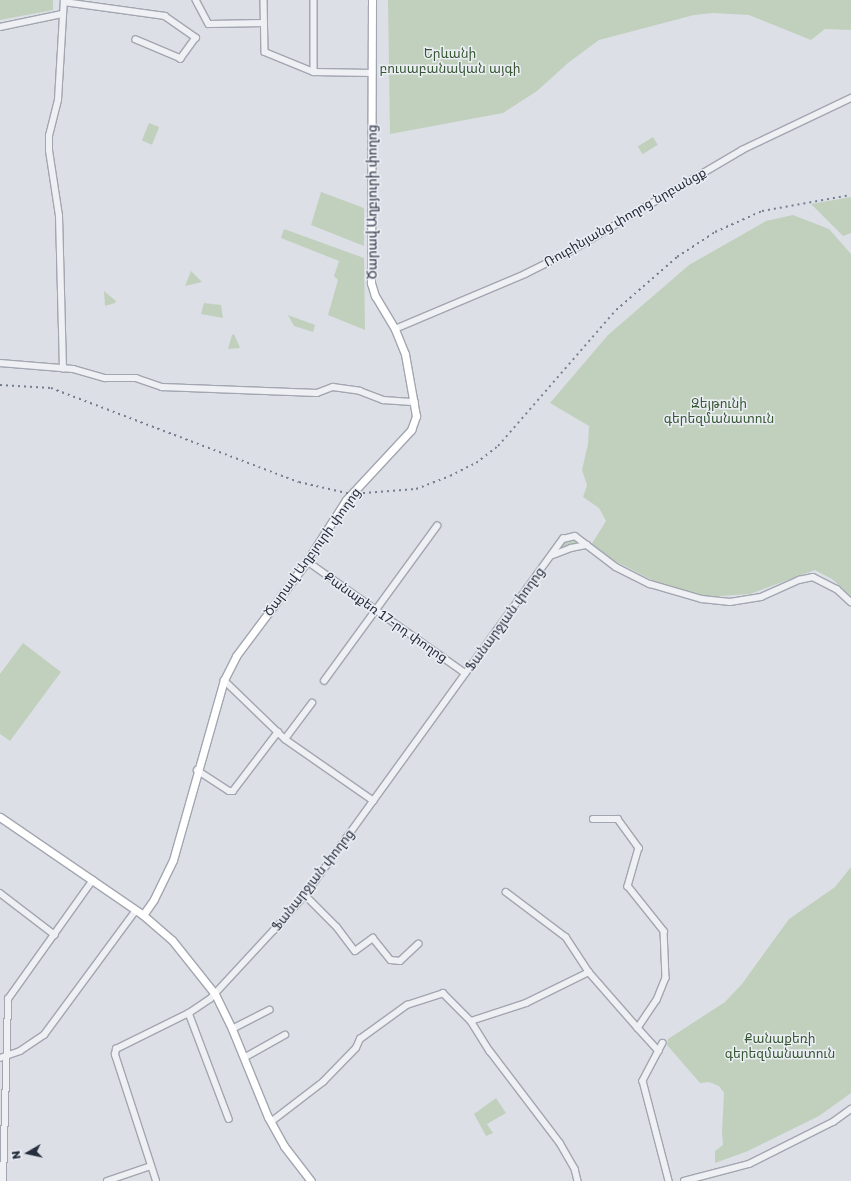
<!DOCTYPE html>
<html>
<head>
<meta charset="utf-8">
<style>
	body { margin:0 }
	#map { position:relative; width:851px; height:1181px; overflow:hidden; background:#dcdfe6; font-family:"Golos Text","Noto Sans Armenian",sans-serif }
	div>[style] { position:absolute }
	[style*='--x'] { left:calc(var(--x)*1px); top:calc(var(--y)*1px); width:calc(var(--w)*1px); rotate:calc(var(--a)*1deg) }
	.green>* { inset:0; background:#c1d0bd; transform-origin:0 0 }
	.roads { filter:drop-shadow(1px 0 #a2a6b0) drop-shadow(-1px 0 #a2a6b0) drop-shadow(0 1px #a2a6b0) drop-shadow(0 -1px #a2a6b0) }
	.minor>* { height:5.5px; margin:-2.75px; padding:0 2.75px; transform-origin:2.75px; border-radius:2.75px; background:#eef0f4 }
	.major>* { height:7px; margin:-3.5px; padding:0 3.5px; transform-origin:3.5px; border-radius:3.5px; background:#fff }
	.rail>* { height:1.5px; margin-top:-0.75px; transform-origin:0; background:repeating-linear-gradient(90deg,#757e8f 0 2px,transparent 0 6px) }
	span { translate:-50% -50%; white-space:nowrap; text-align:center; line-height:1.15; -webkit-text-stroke:3px #ebeef4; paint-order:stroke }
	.park-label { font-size:13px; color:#385833 }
	.street-label { font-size:13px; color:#262d3c }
	.north { position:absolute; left:8px; top:1133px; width:40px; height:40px; -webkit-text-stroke:3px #ebeef4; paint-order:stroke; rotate:261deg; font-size:11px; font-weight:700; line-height:16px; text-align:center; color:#262d3c }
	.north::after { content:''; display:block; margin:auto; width:14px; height:18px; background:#262d3c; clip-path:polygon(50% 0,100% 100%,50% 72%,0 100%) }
</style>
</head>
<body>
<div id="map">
	<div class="green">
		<i style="clip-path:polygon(0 0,53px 0,53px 10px,0 20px)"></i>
		<i style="clip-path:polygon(388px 0,851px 0,851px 30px,825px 29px,811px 40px,749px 15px,713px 13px,694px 15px,599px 40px,568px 63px,537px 91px,503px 113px,390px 134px)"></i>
		<i style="left:149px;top:123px;width:11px;height:19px;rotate:22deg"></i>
		<i style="left:653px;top:137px;width:9px;height:18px;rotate:58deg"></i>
		<i style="clip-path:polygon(321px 192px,364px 208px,364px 246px,311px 225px)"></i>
		<i style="clip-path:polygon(851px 197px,851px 233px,843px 236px,811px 204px)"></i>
		<i style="clip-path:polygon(793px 215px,829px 229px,851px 254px,851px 596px,832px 579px,815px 570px,750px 594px,708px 597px,656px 582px,615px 561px,591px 545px,606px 521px,599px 508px,583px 497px,587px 485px,582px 470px,588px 444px,589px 426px,550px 403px,608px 335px,689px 265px,766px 221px)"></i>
		<i style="clip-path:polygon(284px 229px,364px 258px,365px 330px,328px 315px,338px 280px,334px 276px,339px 261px,281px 238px)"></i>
		<i style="clip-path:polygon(191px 271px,202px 282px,185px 286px)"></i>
		<i style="clip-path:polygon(104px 291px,116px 301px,115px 303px,105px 306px)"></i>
		<i style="clip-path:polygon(204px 303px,221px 305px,223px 318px,201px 314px)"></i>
		<i style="clip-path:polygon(288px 315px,315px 325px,313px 332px,294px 326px)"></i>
		<i style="clip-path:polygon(234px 334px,240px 348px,228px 349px,232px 335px)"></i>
		<i style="clip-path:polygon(573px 539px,577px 543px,561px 549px,560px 546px,564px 541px)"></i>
		<i style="clip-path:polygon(23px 643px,61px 672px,10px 741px,0 734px,0 674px)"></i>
		<i style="clip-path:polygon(851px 867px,851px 1093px,819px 1116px,748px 1151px,715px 1163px,715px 1151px,723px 1145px,722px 1133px,724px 1093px,719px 1086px,709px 1082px,700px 1083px,667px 1045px,668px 1039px,725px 1002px,742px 984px,789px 919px,835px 887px)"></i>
		<i style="clip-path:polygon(496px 1098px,506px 1113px,487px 1124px,493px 1133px,486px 1136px,474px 1114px)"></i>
	</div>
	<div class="roads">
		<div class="minor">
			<i style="--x:196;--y:0;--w:27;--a:62"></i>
			<i style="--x:209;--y:24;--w:55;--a:-1"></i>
			<i style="--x:264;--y:0;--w:52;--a:88.9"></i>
			<i style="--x:265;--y:52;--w:53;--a:22.2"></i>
			<i style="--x:314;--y:0;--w:72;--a:90"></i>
			<i style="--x:314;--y:72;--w:58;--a:1"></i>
			<i style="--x:64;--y:2;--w:102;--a:7.9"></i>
			<i style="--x:165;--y:16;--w:38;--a:35"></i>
			<i style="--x:196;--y:38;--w:26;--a:126"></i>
			<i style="--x:181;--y:59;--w:49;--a:-157.1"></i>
			<i style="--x:0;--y:27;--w:63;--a:-11.8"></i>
			<i style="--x:395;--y:329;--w:141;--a:-22.9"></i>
			<i style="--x:525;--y:274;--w:49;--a:-26.6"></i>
			<i style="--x:569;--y:252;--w:201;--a:-30.5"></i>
			<i style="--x:742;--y:150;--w:121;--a:-25.5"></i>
			<i style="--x:0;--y:363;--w:73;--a:4.7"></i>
			<i style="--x:73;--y:369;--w:33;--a:16"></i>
			<i style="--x:105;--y:378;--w:31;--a:0"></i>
			<i style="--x:136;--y:378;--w:28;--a:19"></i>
			<i style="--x:162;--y:387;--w:155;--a:2.2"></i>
			<i style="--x:317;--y:393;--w:17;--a:-21"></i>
			<i style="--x:333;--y:387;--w:27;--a:8"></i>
			<i style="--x:360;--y:391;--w:25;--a:21"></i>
			<i style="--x:383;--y:400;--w:32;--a:4"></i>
			<i style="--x:63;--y:369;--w:153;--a:-91.5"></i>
			<i style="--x:59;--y:216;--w:66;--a:-98.7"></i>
			<i style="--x:49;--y:151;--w:15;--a:-90"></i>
			<i style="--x:49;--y:136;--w:37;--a:-76"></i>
			<i style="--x:58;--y:100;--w:100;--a:-86.6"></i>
			<i style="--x:553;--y:555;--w:19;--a:-21"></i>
			<i style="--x:571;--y:548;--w:16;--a:-11"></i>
			<i style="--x:307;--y:561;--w:194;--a:35.3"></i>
			<i style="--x:224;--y:680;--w:85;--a:44"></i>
			<i style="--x:285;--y:739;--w:108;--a:34.9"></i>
			<i style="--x:324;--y:681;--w:192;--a:-53.9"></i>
			<i style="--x:285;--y:739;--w:45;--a:-53.1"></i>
			<i style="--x:197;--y:770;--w:38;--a:33"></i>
			<i style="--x:229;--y:791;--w:4;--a:0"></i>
			<i style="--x:233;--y:791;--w:74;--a:-52.7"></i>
			<i style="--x:593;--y:819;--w:25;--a:0"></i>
			<i style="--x:618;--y:819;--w:36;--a:54"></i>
			<i style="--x:639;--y:848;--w:40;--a:106"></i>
			<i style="--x:628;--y:886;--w:58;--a:51.3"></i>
			<i style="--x:664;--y:931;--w:47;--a:87.6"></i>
			<i style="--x:666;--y:978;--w:24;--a:112"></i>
			<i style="--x:657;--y:1000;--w:34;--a:124"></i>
			<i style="--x:638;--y:1028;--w:31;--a:48"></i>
			<i style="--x:506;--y:892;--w:75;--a:36.9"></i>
			<i style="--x:566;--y:937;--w:42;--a:56.7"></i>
			<i style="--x:589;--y:972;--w:74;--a:48.8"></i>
			<i style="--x:0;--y:893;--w:69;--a:37.4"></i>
			<i style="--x:305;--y:895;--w:45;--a:45"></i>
			<i style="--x:337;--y:927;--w:30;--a:53"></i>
			<i style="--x:355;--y:951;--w:22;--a:-36"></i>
			<i style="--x:373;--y:938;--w:28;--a:51"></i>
			<i style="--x:391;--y:960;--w:9;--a:6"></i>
			<i style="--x:400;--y:961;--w:25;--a:-43"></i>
			<i style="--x:189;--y:1013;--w:113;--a:69.3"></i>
			<i style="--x:471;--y:1021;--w:58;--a:-18.1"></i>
			<i style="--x:526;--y:1003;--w:70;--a:-26.2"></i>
			<i style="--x:232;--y:1029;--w:42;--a:-27.2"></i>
			<i style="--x:663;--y:1043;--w:43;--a:117.8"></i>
			<i style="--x:643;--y:1081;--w:103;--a:75.4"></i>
			<i style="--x:0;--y:1058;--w:21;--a:-19"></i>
			<i style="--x:20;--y:1051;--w:29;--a:-34"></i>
			<i style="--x:44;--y:1035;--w:155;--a:-53.6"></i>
			<i style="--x:244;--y:1058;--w:47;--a:-29.3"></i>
			<i style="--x:271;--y:1122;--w:66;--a:-37.6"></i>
			<i style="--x:323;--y:1082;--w:47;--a:-45.9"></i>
			<i style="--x:356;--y:1048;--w:10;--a:-66"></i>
			<i style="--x:360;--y:1039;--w:58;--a:-35.9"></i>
			<i style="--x:407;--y:1005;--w:38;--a:-18"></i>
			<i style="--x:443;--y:993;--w:40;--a:45"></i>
			<i style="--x:471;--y:1021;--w:36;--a:58"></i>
			<i style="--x:490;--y:1051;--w:116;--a:52.7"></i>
			<i style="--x:560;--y:1143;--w:30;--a:60"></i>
			<i style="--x:575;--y:1169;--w:12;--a:76"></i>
			<i style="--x:3;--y:1181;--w:182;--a:-88.4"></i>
			<i style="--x:8;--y:999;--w:146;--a:-54.5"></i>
			<i style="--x:107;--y:1181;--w:46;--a:-18.8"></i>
			<i style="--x:156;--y:1181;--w:133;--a:-108"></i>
			<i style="--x:115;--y:1055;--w:6;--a:-81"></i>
			<i style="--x:116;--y:1049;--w:81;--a:-26.3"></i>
			<i style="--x:189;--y:1013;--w:25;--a:-34"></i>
			<i style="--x:210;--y:999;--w:93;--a:-47.2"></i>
			<i style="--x:273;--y:931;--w:48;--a:-48.4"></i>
			<i style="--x:305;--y:895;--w:440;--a:-54.1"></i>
			<i style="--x:563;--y:539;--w:12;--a:-14"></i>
			<i style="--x:575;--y:536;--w:51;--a:37.1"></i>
			<i style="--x:616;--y:567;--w:38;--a:27"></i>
			<i style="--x:650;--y:584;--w:54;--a:16.1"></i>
			<i style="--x:702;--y:599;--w:28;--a:6"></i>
			<i style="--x:730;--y:602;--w:31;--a:-9"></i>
			<i style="--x:761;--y:597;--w:42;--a:-24.1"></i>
			<i style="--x:799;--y:580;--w:14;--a:-12"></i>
			<i style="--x:813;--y:577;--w:27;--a:27"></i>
			<i style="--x:837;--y:589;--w:19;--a:43"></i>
			<i style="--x:684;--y:1181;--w:67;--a:-14.7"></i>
			<i style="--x:749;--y:1164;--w:94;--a:-26.6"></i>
			<i style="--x:833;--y:1122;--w:22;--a:-36"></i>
		</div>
		<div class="major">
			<i style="--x:0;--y:817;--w:173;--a:34.4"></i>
			<i style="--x:143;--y:915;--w:38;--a:41"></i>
			<i style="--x:172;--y:940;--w:69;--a:51.5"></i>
			<i style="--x:215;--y:994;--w:39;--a:64"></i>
			<i style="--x:232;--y:1029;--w:95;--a:67.8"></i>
			<i style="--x:268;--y:1117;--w:33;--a:61"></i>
			<i style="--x:284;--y:1146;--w:44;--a:52.4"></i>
			<i style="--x:143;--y:915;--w:19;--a:-55"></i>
			<i style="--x:154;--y:899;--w:43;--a:-64"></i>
			<i style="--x:173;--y:860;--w:187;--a:-74.2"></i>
			<i style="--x:224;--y:680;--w:27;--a:-63"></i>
			<i style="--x:236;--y:656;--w:119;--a:-53.2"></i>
			<i style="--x:307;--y:561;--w:72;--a:-57.4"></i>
			<i style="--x:346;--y:500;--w:96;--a:-47.1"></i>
			<i style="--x:411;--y:430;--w:15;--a:-70"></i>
			<i style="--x:416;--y:416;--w:63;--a:-100.1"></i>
			<i style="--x:405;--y:354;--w:27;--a:-112"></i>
			<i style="--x:395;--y:329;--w:39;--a:-121"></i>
			<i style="--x:375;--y:296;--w:14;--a:-107"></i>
			<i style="--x:371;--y:283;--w:283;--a:-89.8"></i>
		</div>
	</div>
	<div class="rail">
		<i style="--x:0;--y:385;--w:51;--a:3.4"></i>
		<i style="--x:51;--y:388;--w:265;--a:20.8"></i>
		<i style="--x:299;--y:482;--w:53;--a:13"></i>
		<i style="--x:351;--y:494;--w:65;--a:-4.4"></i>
		<i style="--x:416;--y:489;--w:36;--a:-21"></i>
		<i style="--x:450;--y:476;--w:29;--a:-27"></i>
		<i style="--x:476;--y:463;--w:28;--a:-38"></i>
		<i style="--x:498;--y:446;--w:180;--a:-49.1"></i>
		<i style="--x:616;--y:310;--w:81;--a:-41"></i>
		<i style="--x:677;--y:257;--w:45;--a:-33.3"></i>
		<i style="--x:715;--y:232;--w:51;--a:-24.1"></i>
		<i style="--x:762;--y:211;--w:90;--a:-10.2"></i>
	</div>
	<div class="park-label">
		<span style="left:450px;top:61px">Երևանի<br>բուսաբանական այգի</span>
		<span style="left:719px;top:411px">Զեյթունի<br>գերեզմանատուն</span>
		<span style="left:780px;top:1046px">Քանաքեռի<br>գերեզմանատուն</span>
	</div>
	<div class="street-label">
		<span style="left:372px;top:202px;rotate:-90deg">Ծարավ Աղբյուրի փողոց</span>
		<span style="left:625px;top:217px;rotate:-30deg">Ռուբինյանց փողոց նրբանցք</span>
		<span style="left:312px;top:552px;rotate:-54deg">Ծարավ Աղբյուրի փողոց</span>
		<span style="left:386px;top:617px;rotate:35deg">Քանաքեռ 17-րդ փողոց</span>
		<span style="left:505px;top:619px;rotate:-54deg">Ֆանարջյան փողոց</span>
		<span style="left:313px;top:880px;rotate:-52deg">Ֆանարջյան փողոց</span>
	</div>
	<div class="north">N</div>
</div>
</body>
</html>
